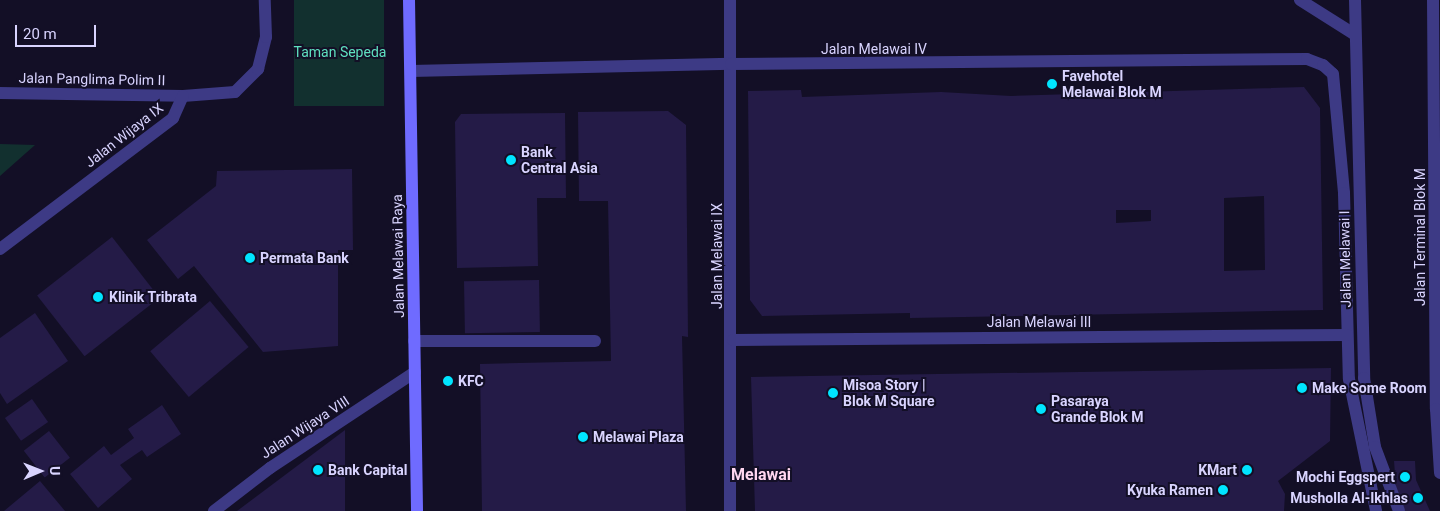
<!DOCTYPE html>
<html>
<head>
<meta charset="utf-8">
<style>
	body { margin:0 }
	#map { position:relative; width:1440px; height:511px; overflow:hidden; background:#130f26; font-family:Roboto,sans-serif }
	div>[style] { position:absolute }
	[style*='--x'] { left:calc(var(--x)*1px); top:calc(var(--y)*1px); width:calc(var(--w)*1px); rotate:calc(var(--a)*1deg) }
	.green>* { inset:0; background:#12302f; transform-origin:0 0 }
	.building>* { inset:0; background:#241b47; transform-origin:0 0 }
	.lane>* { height:12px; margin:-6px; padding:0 6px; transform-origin:6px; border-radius:6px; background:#3d3a85 }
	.street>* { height:12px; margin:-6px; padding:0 6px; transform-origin:6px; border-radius:6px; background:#3d3a85 }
	.secondary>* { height:12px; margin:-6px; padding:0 6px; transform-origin:6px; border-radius:6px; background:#6f6bff }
	.dots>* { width:14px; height:14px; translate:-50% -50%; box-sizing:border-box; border:2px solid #130f26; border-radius:50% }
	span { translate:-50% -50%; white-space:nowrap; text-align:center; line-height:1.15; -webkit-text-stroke:4px #130f26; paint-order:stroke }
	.street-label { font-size:14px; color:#d9d4ff }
	.park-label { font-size:14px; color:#5fe0c0 }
	.poi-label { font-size:14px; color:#d9d4ff; font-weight:700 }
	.left { translate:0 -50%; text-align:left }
	.right { translate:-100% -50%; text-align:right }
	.quarter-label { font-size:16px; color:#ffd6f0; font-weight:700 }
	.north { position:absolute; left:15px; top:446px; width:50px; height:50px; -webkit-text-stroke:4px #130f26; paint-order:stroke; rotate:89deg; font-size:14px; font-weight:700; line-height:20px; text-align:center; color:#d9d4ff }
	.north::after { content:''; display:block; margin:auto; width:18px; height:22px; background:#d9d4ff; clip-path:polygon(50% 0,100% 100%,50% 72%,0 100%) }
	.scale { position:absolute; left:15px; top:25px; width:81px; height:22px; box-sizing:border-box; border:2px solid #d9d4ff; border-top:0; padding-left:6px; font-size:15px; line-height:18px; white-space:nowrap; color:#d9d4ff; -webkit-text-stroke:4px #130f26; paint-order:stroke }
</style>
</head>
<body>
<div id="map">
	<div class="green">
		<i style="left:294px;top:0;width:90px;height:106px"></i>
		<i style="clip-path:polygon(0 144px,35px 145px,0 176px)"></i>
	</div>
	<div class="building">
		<i style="clip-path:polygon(evenodd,1304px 87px,1320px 108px,1323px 310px,910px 318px,910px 313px,762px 316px,750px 300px,748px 91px,801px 90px,802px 97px,941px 92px,1011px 96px,1304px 87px,1264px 196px,1265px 270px,1224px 271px,1224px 198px,1264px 196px,1304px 87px,1116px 210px,1151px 210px,1151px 221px,1116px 223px,1116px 210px)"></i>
		<i style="clip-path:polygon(668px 111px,686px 125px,688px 337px,682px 336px,686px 511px,482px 511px,480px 364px,611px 361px,608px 201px,579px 201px,578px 112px)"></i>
		<i style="clip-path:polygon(565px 113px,566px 198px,537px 198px,538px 266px,457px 268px,455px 122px,461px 114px)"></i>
		<i style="clip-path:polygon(352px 169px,353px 250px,338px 250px,338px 346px,263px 352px,194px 266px,178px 279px,147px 240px,216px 186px,217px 171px)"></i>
		<i style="left:112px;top:237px;width:77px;height:95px;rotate:52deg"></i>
		<i style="left:539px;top:280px;width:52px;height:75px;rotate:89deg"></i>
		<i style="left:210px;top:301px;width:60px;height:78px;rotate:50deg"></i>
		<i style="clip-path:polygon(35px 313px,68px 361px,7px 404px,0 393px,0 338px)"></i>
		<i style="clip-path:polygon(1331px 368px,1330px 441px,1278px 481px,1285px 494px,1284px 511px,755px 511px,751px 377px)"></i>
		<i style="left:32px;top:399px;width:28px;height:33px;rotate:55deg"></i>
		<i style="clip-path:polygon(162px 405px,181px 434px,147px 457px,142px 450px,120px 465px,132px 479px,98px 508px,70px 474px,104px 446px,111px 455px,134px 438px,128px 429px)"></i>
		<i style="clip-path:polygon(345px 430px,345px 511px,237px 511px)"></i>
		<i style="left:49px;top:431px;width:34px;height:32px;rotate:52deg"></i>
		<i style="clip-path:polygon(1394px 461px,1415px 461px,1416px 480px,1430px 511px,1405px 511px,1396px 488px)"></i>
		<i style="clip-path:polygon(40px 481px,65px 511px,4px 511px)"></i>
	</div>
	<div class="lane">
		<i style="--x:730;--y:0;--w:511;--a:90"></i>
		<i style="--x:1300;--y:0;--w:64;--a:32.2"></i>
		<i style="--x:1355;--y:0;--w:378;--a:88.6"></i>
		<i style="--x:1364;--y:378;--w:70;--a:80.9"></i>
		<i style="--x:1375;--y:447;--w:68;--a:69.4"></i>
		<i style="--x:1433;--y:0;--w:409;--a:89.6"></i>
		<i style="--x:1436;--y:409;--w:64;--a:86.4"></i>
		<i style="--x:411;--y:71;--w:320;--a:-1.3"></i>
		<i style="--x:731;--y:64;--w:576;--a:-0.5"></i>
		<i style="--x:1307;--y:59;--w:17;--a:21"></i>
		<i style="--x:1323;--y:65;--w:13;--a:42"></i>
		<i style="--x:1333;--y:74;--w:120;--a:84.7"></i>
		<i style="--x:1344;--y:193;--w:186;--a:88.5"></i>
		<i style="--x:1349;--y:379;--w:135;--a:78.4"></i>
		<i style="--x:733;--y:340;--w:614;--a:-0.47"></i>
		<i style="--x:414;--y:341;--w:181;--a:0"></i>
	</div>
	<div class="street">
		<i style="--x:0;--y:93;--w:183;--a:0.9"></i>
		<i style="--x:183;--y:96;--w:52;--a:-4.4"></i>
		<i style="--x:235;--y:92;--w:33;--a:-45"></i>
		<i style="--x:258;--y:69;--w:33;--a:-76"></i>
		<i style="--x:266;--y:37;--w:37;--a:-92"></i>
		<i style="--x:0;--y:249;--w:217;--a:-37.1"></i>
		<i style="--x:173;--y:118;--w:24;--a:-66"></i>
		<i style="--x:214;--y:511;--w:71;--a:-37.5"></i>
		<i style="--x:270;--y:468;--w:174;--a:-33.5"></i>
	</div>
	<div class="secondary">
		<i style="--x:409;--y:0;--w:511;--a:89.1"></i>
	</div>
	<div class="dots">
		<i style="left:1052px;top:84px;background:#00e5ff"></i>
		<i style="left:511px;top:160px;background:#00e5ff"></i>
		<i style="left:250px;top:258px;background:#00e5ff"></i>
		<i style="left:98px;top:297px;background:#00e5ff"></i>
		<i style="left:448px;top:381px;background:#00e5ff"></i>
		<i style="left:1302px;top:388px;background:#00e5ff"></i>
		<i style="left:833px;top:393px;background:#00e5ff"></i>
		<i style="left:1041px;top:409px;background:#00e5ff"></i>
		<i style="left:583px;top:437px;background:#00e5ff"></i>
		<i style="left:318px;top:470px;background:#00e5ff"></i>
		<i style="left:1247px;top:470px;background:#00e5ff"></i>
		<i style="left:1405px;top:477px;background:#00e5ff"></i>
		<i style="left:1223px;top:490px;background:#00e5ff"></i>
		<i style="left:1418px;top:498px;background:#00e5ff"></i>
	</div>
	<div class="street-label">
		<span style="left:874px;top:49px">Jalan Melawai IV</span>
		<span style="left:92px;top:79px;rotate:1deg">Jalan Panglima Polim II</span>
		<span style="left:124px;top:135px;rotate:-38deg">Jalan Wijaya IX</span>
		<span style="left:1420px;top:237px;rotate:-90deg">Jalan Terminal Blok M</span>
		<span style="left:398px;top:256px;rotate:-91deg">Jalan Melawai Raya</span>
		<span style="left:717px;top:256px;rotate:-90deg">Jalan Melawai IX</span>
		<span style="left:1345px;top:259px;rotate:-91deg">Jalan Melawai I</span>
		<span style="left:1039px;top:322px">Jalan Melawai III</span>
		<span style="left:305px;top:427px;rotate:-33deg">Jalan Wijaya VIII</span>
	</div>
	<div class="park-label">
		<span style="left:340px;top:52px">Taman Sepeda</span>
	</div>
	<div class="poi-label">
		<span class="left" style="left:1062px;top:84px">Favehotel<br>Melawai Blok M</span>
		<span class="left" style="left:521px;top:160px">Bank<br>Central Asia</span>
		<span class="left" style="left:260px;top:258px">Permata Bank</span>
		<span class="left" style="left:109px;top:297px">Klinik Tribrata</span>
		<span class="left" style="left:458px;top:381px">KFC</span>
		<span class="left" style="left:843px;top:393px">Misoa Story |<br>Blok M Square</span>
		<span class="left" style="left:1312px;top:388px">Make Some Room</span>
		<span class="left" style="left:1051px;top:409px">Pasaraya<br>Grande Blok M</span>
		<span class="left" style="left:593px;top:437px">Melawai Plaza</span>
		<span class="left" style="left:328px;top:470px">Bank Capital</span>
		<span class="right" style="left:1237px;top:470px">KMart</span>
		<span class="right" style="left:1395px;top:477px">Mochi Eggspert</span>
		<span class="right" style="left:1213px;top:490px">Kyuka Ramen</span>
		<span class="right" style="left:1408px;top:498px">Musholla Al-Ikhlas</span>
	</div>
	<div class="quarter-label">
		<span style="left:761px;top:475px">Melawai</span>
	</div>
	<div class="north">U</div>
	<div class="scale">20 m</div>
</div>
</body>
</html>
